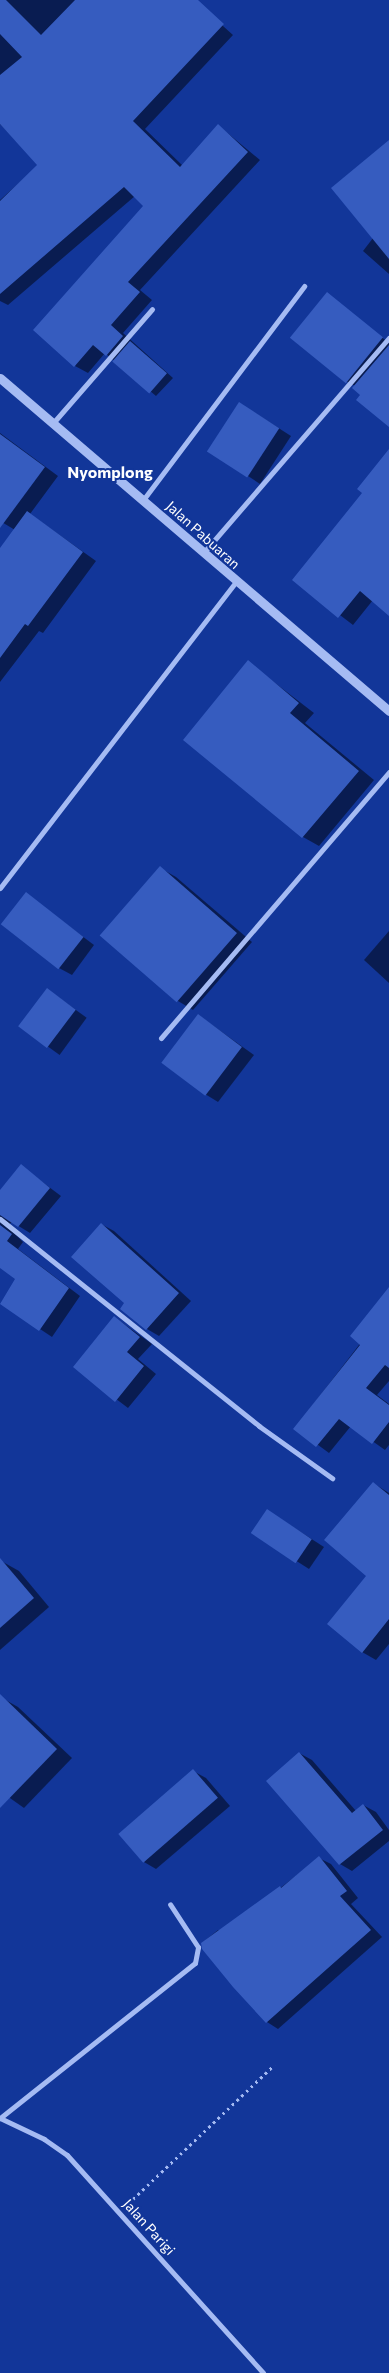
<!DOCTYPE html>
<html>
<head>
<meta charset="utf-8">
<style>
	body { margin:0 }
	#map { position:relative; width:389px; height:2373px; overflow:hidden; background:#123699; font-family:Commissioner,sans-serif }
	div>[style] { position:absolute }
	.shadow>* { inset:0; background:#0007; transform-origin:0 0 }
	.building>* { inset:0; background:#365cbf; transform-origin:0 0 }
	.path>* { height:3px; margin-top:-1.5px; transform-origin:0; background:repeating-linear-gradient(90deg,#a5bbf3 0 2.5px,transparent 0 6.5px) }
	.minor>* { height:5px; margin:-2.5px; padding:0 2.5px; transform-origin:2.5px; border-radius:2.5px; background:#a5bbf3 }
	.tertiary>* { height:9px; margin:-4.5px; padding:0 4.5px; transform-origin:4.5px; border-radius:4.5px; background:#a5bbf3 }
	span { translate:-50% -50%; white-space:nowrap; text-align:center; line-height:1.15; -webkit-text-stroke:4px #123699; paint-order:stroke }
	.street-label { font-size:14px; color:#fff }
	.quarter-label { font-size:16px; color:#fff; font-weight:700 }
</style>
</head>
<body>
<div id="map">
	<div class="shadow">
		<div style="clip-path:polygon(0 0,194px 0,233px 35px,145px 129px,183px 166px,219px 126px,260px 160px,140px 290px,152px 300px,123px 333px,173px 378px,156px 396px,105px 353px,88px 373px,75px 366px,145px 206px,135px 196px,8px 305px,0 301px,0 200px,39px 165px,0 124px)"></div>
		<div style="clip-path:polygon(389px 155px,389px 274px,363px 251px,373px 238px)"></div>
		<div style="clip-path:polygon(327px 294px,389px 343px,389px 426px,355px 386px,346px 381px)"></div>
		<div style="clip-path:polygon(252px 411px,291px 436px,260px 484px,248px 476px)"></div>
		<div style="clip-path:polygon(0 433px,58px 476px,30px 514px,96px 561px,43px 633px,39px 631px,0 682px,0 550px,15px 530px,0 521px)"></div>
		<div style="clip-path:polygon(389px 473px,389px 615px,373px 600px,353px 625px,294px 580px)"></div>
		<div style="clip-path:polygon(248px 662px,314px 713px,305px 723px,374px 780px,319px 846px,303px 837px,185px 740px)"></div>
		<div style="clip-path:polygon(160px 868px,176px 877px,252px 942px,193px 1010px,178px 1001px)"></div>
		<div style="clip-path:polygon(26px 894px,94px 945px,72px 975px,59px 968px)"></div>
		<div style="clip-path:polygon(389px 931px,389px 983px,364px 960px)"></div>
		<div style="left:47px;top:989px;width:49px;height:46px;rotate:36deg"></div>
		<div style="clip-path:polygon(198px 1015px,254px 1055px,218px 1102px,205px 1094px)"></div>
		<div style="clip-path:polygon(21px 1166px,61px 1196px,30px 1233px,12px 1222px,7px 1226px,23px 1242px,18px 1249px,80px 1296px,52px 1337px,1px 1303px,17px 1279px,0 1267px,0 1192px)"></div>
		<div style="clip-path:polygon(101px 1224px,114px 1231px,191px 1301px,159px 1336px,147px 1329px,126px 1303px)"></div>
		<div style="clip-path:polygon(389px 1306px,389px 1381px,377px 1395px,389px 1404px,389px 1445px,385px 1450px,351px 1426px,329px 1453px,295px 1428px)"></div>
		<div style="clip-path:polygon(114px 1317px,152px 1344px,138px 1359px,156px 1374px,128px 1408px,74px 1367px)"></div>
		<div style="clip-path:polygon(373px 1483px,389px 1493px,389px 1644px,376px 1660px,362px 1652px)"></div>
		<div style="clip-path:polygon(279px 1518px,324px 1547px,309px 1569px,253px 1533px)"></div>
		<div style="clip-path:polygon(3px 1562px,19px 1571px,49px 1607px,0 1650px,0 1565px)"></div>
		<div style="clip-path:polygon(2px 1698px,18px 1707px,72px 1758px,24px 1808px,0 1791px)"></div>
		<div style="clip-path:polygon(299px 1753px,312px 1760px,356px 1811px,363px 1805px,376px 1812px,389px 1830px,389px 1841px,352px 1871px,340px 1864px)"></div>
		<div style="clip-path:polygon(193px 1771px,206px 1778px,230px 1806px,156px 1869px,144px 1862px)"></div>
		<div style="clip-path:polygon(319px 1858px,331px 1864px,358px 1898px,351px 1904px,382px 1937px,278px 2029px,267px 2022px,202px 1943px,218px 1930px,221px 1931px,244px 1916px)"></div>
	</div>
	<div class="building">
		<div style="clip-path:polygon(0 0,6px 0,41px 35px,75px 0,198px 0,224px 24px,133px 121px,180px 167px,218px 124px,248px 152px,128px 282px,140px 292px,111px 325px,123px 336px,106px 356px,93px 345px,74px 367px,33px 330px,143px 206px,124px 187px,0 294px,0 201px,37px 165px,0 124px,0 75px,22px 57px,0 34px)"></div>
		<div style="clip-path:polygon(389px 140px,389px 259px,331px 188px)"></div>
		<div style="left:327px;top:292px;width:72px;height:59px;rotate:39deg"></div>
		<div style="left:130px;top:341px;width:49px;height:27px;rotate:41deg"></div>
		<div style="clip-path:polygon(389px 345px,389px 427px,356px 400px,360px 395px,352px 388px)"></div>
		<div style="left:239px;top:402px;width:48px;height:59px;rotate:33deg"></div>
		<div style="clip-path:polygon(0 434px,45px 467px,0 528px)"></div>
		<div style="clip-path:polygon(389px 449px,389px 616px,360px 591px,338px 618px,292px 580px,362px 493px,357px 489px)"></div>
		<div style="clip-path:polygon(27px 511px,83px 552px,28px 626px,25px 624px,0 658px,0 548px)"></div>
		<div style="clip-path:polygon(248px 660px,299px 703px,290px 713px,359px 771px,302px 838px,183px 740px)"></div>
		<div style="left:160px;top:866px;width:102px;height:92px;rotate:41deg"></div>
		<div style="left:26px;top:892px;width:73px;height:41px;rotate:38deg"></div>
		<div style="left:47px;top:988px;width:36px;height:48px;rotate:37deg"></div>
		<div style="left:198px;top:1014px;width:55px;height:61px;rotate:37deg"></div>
		<div style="clip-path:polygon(21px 1164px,50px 1188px,18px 1227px,0 1215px,0 1190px)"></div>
		<div style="clip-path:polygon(101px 1223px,179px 1293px,146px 1330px,120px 1309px,124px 1303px,71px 1257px)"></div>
		<div style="clip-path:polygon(0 1225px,12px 1234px,7px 1241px,69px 1288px,39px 1331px,0 1304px,15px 1279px,0 1268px)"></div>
		<div style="clip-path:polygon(389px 1287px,389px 1368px,385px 1365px,366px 1388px,389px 1405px,389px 1422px,372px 1444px,339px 1419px,316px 1447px,293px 1429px,360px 1345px,350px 1336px)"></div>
		<div style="clip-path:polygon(114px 1316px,140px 1337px,127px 1352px,144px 1366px,115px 1402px,73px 1367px)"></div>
		<div style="clip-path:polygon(373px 1482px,389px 1495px,389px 1619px,362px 1653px,327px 1624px,366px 1576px,324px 1540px)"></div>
		<div style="left:267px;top:1509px;width:54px;height:29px;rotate:34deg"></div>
		<div style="clip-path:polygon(0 1558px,34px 1598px,0 1628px)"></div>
		<div style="clip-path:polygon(0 1694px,57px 1749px,0 1808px)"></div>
		<div style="clip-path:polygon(299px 1752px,352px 1813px,363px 1804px,383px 1830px,339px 1865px,266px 1781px)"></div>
		<div style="left:193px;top:1769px;width:38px;height:99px;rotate:49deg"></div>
		<div style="clip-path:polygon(319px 1856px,347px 1891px,340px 1896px,371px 1930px,266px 2023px,233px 1987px,202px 1949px,201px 1943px,280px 1886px,281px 1888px)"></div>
	</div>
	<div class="path">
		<div style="left:133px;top:2199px;width:195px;rotate:-43.5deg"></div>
	</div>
	<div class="minor">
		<div style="left:53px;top:423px;width:151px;rotate:-49deg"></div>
		<div style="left:143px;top:500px;width:268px;rotate:-53deg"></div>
		<div style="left:204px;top:552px;width:283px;rotate:-49.2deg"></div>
		<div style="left:0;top:888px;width:385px;rotate:-52.4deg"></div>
		<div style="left:161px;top:1038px;width:350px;rotate:-49.4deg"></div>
		<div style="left:0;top:1219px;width:332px;rotate:38.6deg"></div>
		<div style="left:259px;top:1426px;width:90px;rotate:35.5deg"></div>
		<div style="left:0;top:2118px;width:49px;rotate:25.5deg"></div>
		<div style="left:44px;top:2139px;width:28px;rotate:35deg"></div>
		<div style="left:67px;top:2155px;width:293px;rotate:48deg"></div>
		<div style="left:0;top:2118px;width:249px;rotate:-38.5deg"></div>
		<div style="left:195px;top:1963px;width:16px;rotate:-79deg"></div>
		<div style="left:198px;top:1947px;width:51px;rotate:-123.1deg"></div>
	</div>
	<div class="tertiary">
		<div style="left:0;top:378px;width:512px;rotate:40.56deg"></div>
	</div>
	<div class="street-label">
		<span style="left:203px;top:535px;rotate:42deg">Jalan Pabuaran</span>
		<span style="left:149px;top:2227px;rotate:48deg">Jalan Parigi</span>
	</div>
	<div class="quarter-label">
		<span style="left:110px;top:472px">Nyomplong</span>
	</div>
</div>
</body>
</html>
